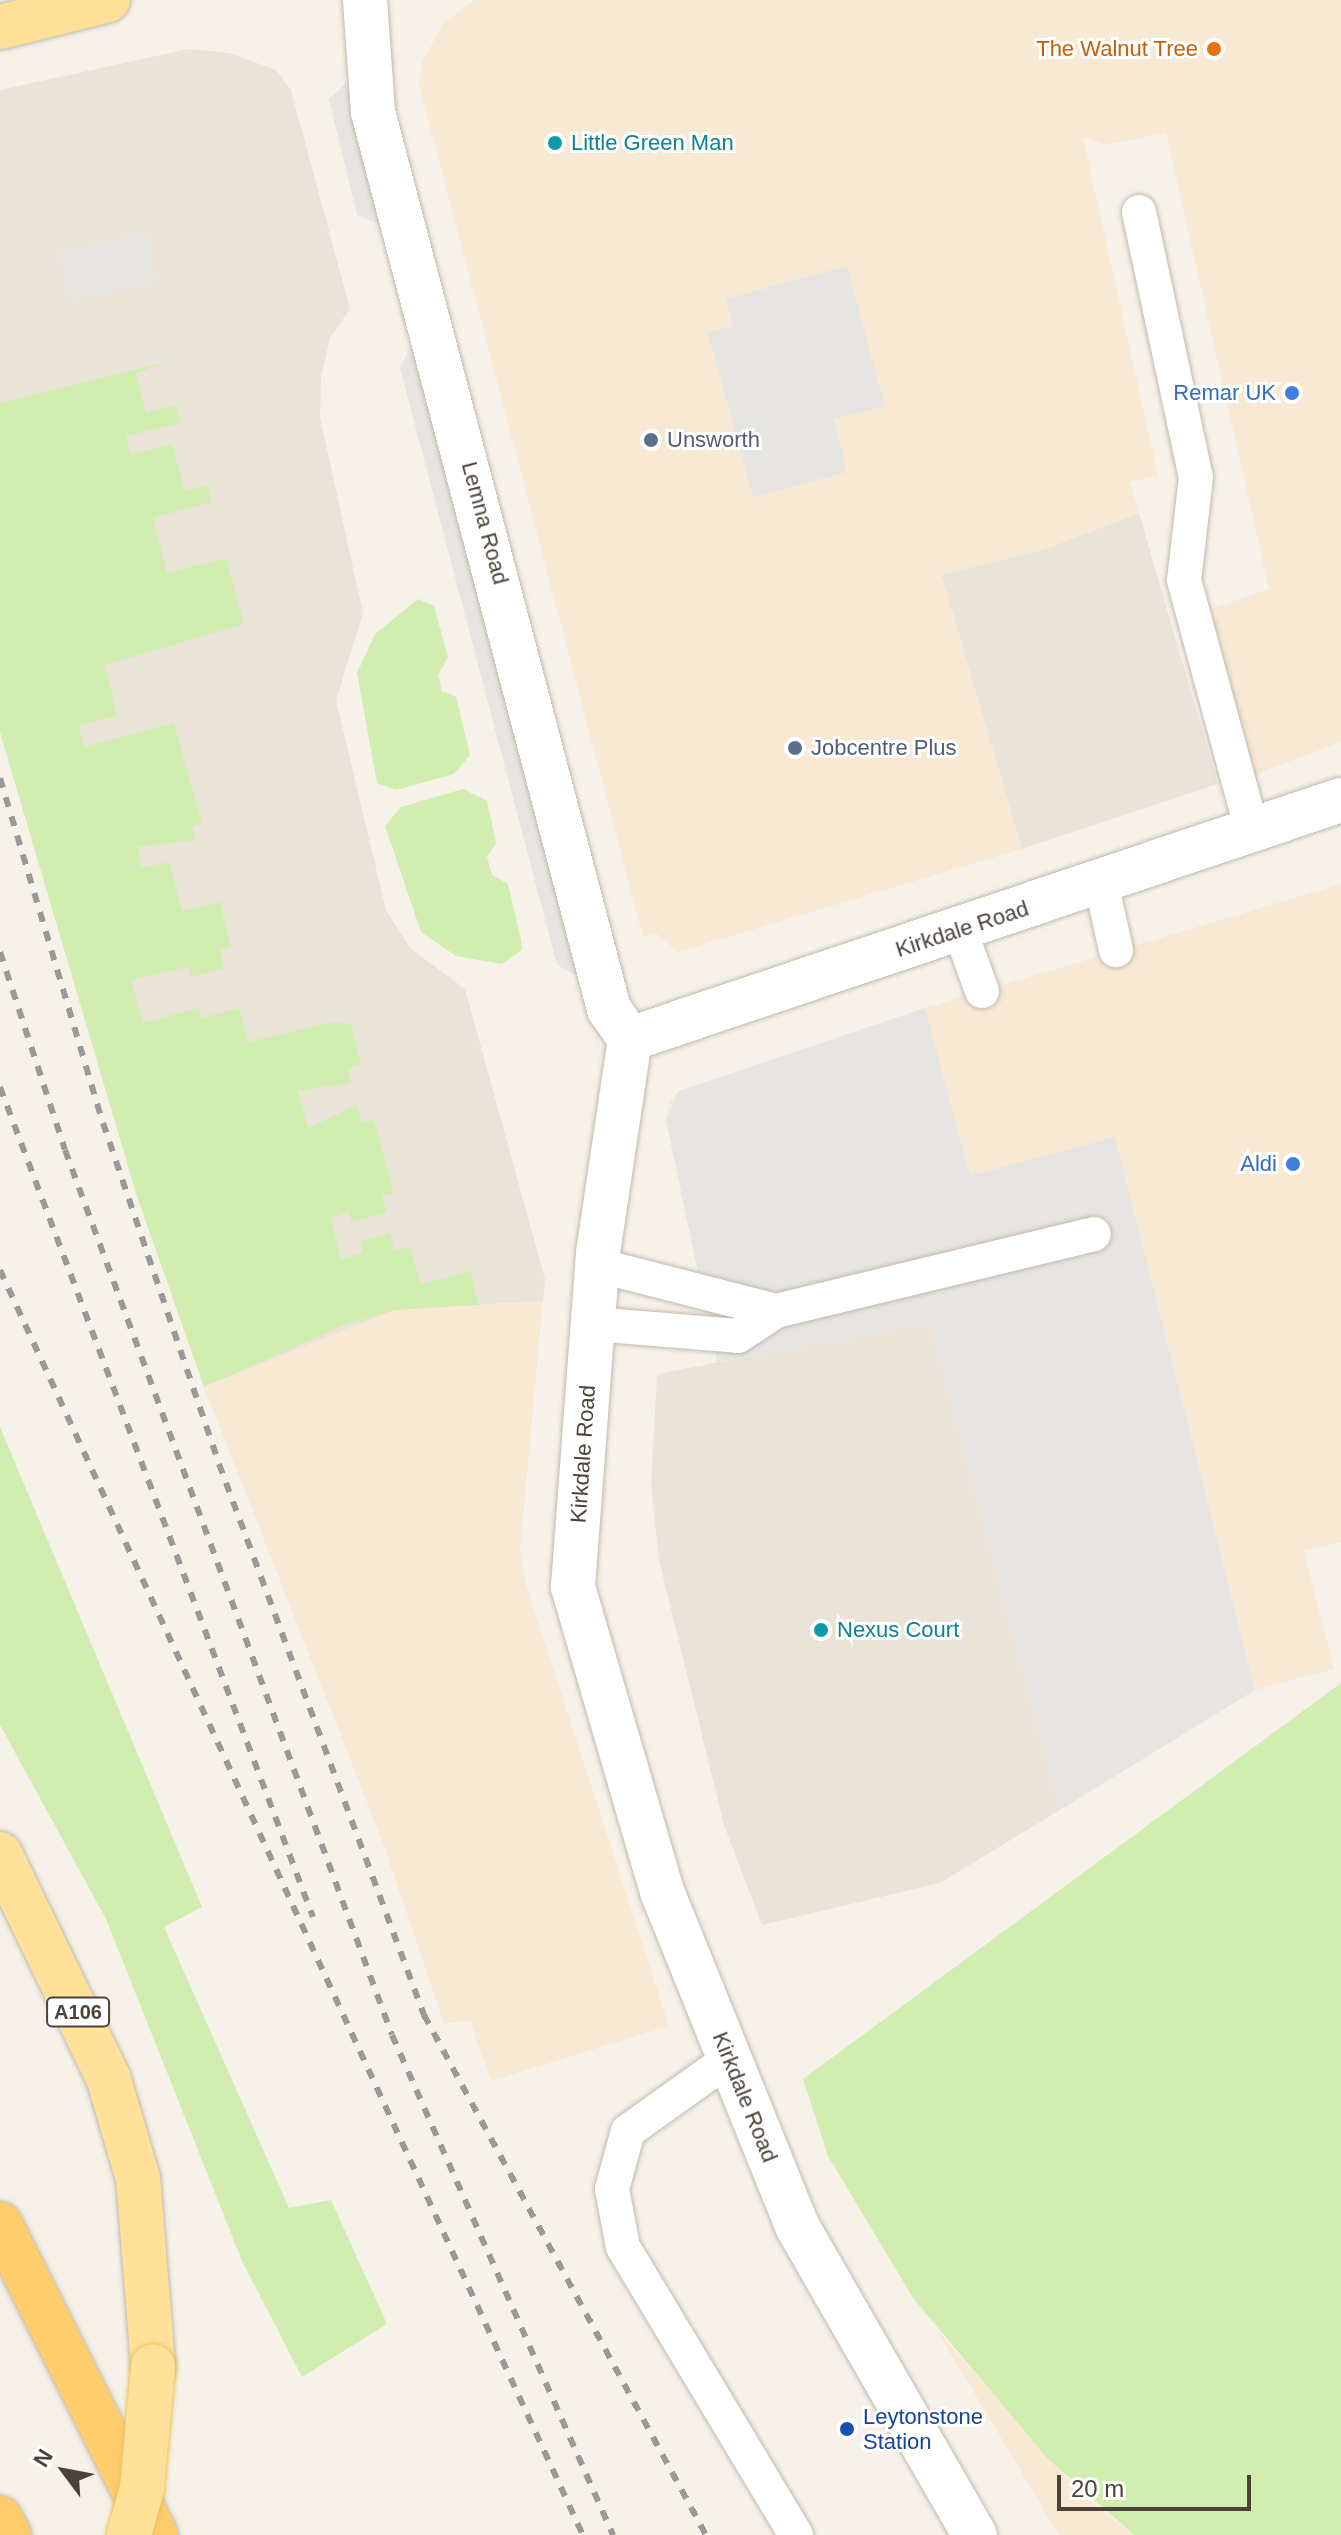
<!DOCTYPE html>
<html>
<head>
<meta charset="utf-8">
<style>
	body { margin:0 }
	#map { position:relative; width:1341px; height:2535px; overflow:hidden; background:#f6f2ea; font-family:Helvetica,sans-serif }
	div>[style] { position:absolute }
	.residential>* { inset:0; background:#eae4d8 }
	.commercial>* { inset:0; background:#f8e9d5 }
	.green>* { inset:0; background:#d2edb0 }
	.parking>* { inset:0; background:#e7e5e2; transform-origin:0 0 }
	.roads { filter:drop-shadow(0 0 2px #c2baac) drop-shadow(0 0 2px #c2baac) }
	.lane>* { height:34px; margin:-17px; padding:0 17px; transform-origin:17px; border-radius:17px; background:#fff }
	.street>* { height:44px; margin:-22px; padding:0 22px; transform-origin:22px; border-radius:22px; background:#fff }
	.primary>* { height:44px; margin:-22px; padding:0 22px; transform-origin:22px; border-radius:22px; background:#ffe19a }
	.highway>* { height:44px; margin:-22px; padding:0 22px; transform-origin:22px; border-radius:22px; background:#ffcc6c }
	.rail>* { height:6px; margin-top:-3px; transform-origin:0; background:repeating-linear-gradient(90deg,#999 0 10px,transparent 0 20px) }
	.bridges { filter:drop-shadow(0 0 2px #edc161) drop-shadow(0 0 2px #edc161) }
	.primary-bridge>* { height:44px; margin:-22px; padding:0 22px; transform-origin:22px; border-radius:22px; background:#ffe19a }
	.dots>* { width:22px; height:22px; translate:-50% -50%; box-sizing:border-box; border:4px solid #fff; border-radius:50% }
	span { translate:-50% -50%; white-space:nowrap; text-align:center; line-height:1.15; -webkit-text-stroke:6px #fff; paint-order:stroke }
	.shield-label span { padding:2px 6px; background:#fff; border:2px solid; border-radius:6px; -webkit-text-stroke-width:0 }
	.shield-label { font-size:20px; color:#4b4337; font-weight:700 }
	.food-label { font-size:22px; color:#c56008 }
	.right { translate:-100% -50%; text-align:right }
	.culture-label { font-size:22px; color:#0d838f }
	.left { translate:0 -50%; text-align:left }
	.shop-label { font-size:22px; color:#366cbe }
	.service-label { font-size:22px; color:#4e5e75 }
	.street-label { font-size:22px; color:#4b4337 }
	.transit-label { font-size:22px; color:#164399 }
	.north { position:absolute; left:24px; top:2431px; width:80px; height:80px; -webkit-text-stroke:6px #fff; paint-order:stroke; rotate:302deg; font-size:22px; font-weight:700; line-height:32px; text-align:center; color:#4b4337 }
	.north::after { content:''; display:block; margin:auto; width:28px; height:36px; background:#4b4337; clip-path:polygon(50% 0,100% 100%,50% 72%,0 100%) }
	.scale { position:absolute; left:1057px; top:2475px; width:194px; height:36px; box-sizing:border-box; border:4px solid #4b4337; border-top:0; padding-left:10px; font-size:24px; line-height:28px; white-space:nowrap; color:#4b4337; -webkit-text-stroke:6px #fff; paint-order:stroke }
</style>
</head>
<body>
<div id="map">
	<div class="residential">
		<div style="clip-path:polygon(188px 49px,229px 53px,276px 70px,291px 90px,350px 309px,330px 338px,321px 378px,320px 417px,363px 613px,336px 700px,386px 910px,410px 948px,465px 989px,545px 1279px,543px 1301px,395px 1310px,204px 1387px,136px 1193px,0 732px,0 90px)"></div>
		<div style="clip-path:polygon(1139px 513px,1218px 784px,1022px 849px,941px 574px,1042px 550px)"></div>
		<div style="clip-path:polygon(930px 1322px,1060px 1810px,940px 1883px,762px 1925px,724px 1825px,659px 1560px,651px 1484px,657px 1374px)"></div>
	</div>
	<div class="commercial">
		<div style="clip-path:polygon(475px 0,1341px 0,1341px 742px,1254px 775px,1208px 610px,1269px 589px,1166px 133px,1105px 145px,1083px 137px,1158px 476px,1130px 482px,1139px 513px,1042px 550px,941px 575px,1022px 849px,678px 952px,657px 934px,643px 937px,419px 85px,422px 63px,443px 23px)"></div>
		<div style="clip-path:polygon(1341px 884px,1341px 1542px,1304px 1551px,1334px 1669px,1255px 1690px,1060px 1810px,930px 1323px,717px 1362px,666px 1120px,669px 1101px,679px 1091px,925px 1008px)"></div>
		<div style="clip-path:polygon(543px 1301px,520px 1550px,526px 1584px,669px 2026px,491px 2081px,470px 2021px,444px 2024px,383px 1843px,204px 1387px,395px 1310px)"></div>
		<div style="clip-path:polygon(936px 2329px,1080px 2493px,1134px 2535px,1059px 2535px)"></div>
	</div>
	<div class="green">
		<div style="clip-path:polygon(175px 360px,136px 373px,146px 412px,176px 405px,181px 423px,126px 436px,131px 455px,172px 444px,185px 491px,208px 486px,212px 502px,153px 518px,167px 573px,226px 558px,244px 624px,105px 665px,117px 715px,79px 726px,84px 747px,174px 723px,202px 824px,192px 826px,196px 840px,137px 847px,142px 868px,169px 862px,182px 911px,220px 902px,231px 947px,220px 950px,224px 968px,191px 977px,187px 967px,131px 980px,143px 1023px,199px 1008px,201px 1018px,239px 1008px,248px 1042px,336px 1021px,351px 1025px,361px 1064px,347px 1069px,351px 1083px,298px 1091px,308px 1128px,357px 1105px,362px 1122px,374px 1120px,391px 1182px,393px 1193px,382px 1196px,387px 1212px,352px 1222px,349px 1212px,331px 1218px,341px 1259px,363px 1253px,360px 1242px,390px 1233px,395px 1251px,410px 1247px,421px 1284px,471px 1271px,478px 1305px,395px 1310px,342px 1326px,204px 1387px,136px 1193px,0 732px,0 403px)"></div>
		<div style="clip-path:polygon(418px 599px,434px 606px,448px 657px,438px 675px,442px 691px,456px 697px,470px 755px,454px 774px,396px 790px,377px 783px,357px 673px,375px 634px)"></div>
		<div style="clip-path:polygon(463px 789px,487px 801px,496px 843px,487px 857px,492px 875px,508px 884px,521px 939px,522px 950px,502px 964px,456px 956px,421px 932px,385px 826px,401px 807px)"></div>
		<div style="clip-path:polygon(0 1427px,202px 1907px,164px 1927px,289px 2208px,331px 2200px,387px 2324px,302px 2377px,242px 2261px,106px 1919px,0 1725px)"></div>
		<div style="clip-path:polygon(1341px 1683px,1341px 2535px,1134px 2535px,1048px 2459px,913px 2298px,828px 2156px,803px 2079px)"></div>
	</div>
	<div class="parking">
		<div style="clip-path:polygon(346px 83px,383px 226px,357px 215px,329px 99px)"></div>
		<div style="left:146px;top:232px;width:50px;height:89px;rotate:77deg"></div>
		<div style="clip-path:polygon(847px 266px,885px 406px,834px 419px,847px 472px,753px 497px,708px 333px,733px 326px,726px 299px)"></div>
		<div style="clip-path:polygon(413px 341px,585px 980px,557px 965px,400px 368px)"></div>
		<div style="clip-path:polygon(925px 1008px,970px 1176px,1115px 1137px,1255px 1690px,1060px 1810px,930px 1323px,717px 1362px,666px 1120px,679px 1091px)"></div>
	</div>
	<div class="roads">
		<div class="lane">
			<div style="left:1139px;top:212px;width:271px;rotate:77.9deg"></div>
			<div style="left:1196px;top:477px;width:104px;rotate:96.6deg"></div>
			<div style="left:1184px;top:580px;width:255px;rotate:74.8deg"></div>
			<div style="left:1101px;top:882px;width:70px;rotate:77.6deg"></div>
			<div style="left:960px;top:930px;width:65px;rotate:70.2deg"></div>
			<div style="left:597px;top:1265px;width:185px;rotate:14.4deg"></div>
			<div style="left:593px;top:1324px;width:145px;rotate:4.7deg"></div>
			<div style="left:738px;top:1336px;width:45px;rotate:-33.3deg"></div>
			<div style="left:776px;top:1311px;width:327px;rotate:-13.6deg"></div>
			<div style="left:729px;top:2059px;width:124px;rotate:144.5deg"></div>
			<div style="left:628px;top:2131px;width:60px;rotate:105.4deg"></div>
			<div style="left:612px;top:2189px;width:59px;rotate:79.3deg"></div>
			<div style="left:623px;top:2247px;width:336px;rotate:59deg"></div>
		</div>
		<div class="street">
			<div style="left:365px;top:0;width:112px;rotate:85.9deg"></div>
			<div style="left:373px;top:112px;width:928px;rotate:75.26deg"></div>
			<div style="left:609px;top:1009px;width:37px;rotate:55deg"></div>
			<div style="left:630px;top:1039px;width:217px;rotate:98.5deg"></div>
			<div style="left:598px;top:1254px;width:334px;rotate:94.3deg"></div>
			<div style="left:573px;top:1587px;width:320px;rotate:73.7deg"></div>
			<div style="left:663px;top:1894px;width:358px;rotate:68deg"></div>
			<div style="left:797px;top:2226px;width:357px;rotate:60.1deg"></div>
			<div style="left:630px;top:1039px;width:750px;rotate:-18.58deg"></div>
		</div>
		<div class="primary">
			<div style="left:0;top:27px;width:111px;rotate:-14deg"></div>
			<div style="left:0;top:1854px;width:248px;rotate:64.2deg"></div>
			<div style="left:108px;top:2077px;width:105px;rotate:73.5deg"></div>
			<div style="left:138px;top:2178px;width:189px;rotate:85.4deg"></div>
		</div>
		<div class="highway">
			<div style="left:0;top:2224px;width:348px;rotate:63.4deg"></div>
			<div style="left:0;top:2518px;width:19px;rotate:62deg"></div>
		</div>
	</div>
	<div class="rail">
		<div style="left:0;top:778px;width:360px;rotate:73.4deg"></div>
		<div style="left:103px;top:1123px;width:360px;rotate:71.2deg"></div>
		<div style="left:219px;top:1464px;width:588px;rotate:69.59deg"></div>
		<div style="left:424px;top:2015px;width:592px;rotate:61.53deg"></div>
		<div style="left:0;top:952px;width:208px;rotate:71.8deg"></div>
		<div style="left:65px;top:1150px;width:943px;rotate:69.72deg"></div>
		<div style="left:392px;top:2035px;width:547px;rotate:66.15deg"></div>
		<div style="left:0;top:1087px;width:887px;rotate:69.34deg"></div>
		<div style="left:0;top:1270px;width:1393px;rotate:65.26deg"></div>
	</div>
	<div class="bridges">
		<div class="primary-bridge">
			<div style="left:129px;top:2535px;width:49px;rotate:-74.5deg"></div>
			<div style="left:142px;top:2488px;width:122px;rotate:-84.8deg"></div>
		</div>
	</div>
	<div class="dots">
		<div style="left:1214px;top:49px;background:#e8710a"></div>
		<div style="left:555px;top:143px;background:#0f9aa8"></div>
		<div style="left:1292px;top:393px;background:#3f7fe0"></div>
		<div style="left:651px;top:440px;background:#5c6f8a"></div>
		<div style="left:795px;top:748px;background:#5c6f8a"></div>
		<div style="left:1293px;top:1164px;background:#3f7fe0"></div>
		<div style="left:821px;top:1630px;background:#0f9aa8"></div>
		<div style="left:847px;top:2429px;background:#1a4fb4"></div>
	</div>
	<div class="shield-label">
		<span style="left:78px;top:2012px">A106</span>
	</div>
	<div class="food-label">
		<span class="right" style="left:1198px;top:49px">The Walnut Tree</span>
	</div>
	<div class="culture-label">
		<span class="left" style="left:571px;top:143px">Little Green Man</span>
		<span class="left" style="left:837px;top:1630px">Nexus Court</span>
	</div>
	<div class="shop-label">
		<span class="right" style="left:1276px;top:393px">Remar UK</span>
		<span class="right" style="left:1277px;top:1164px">Aldi</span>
	</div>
	<div class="service-label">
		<span class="left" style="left:667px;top:440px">Unsworth</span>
		<span class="left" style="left:811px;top:748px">Jobcentre Plus</span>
	</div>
	<div class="street-label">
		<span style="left:485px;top:523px;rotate:75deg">Lemna Road</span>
		<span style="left:962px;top:929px;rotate:-18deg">Kirkdale Road</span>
		<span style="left:583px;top:1454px;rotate:-86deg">Kirkdale Road</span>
		<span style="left:745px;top:2097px;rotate:68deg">Kirkdale Road</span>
	</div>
	<div class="transit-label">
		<span class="left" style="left:863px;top:2429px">Leytonstone<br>Station</span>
	</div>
	<div class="north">N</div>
	<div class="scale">20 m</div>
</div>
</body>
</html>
